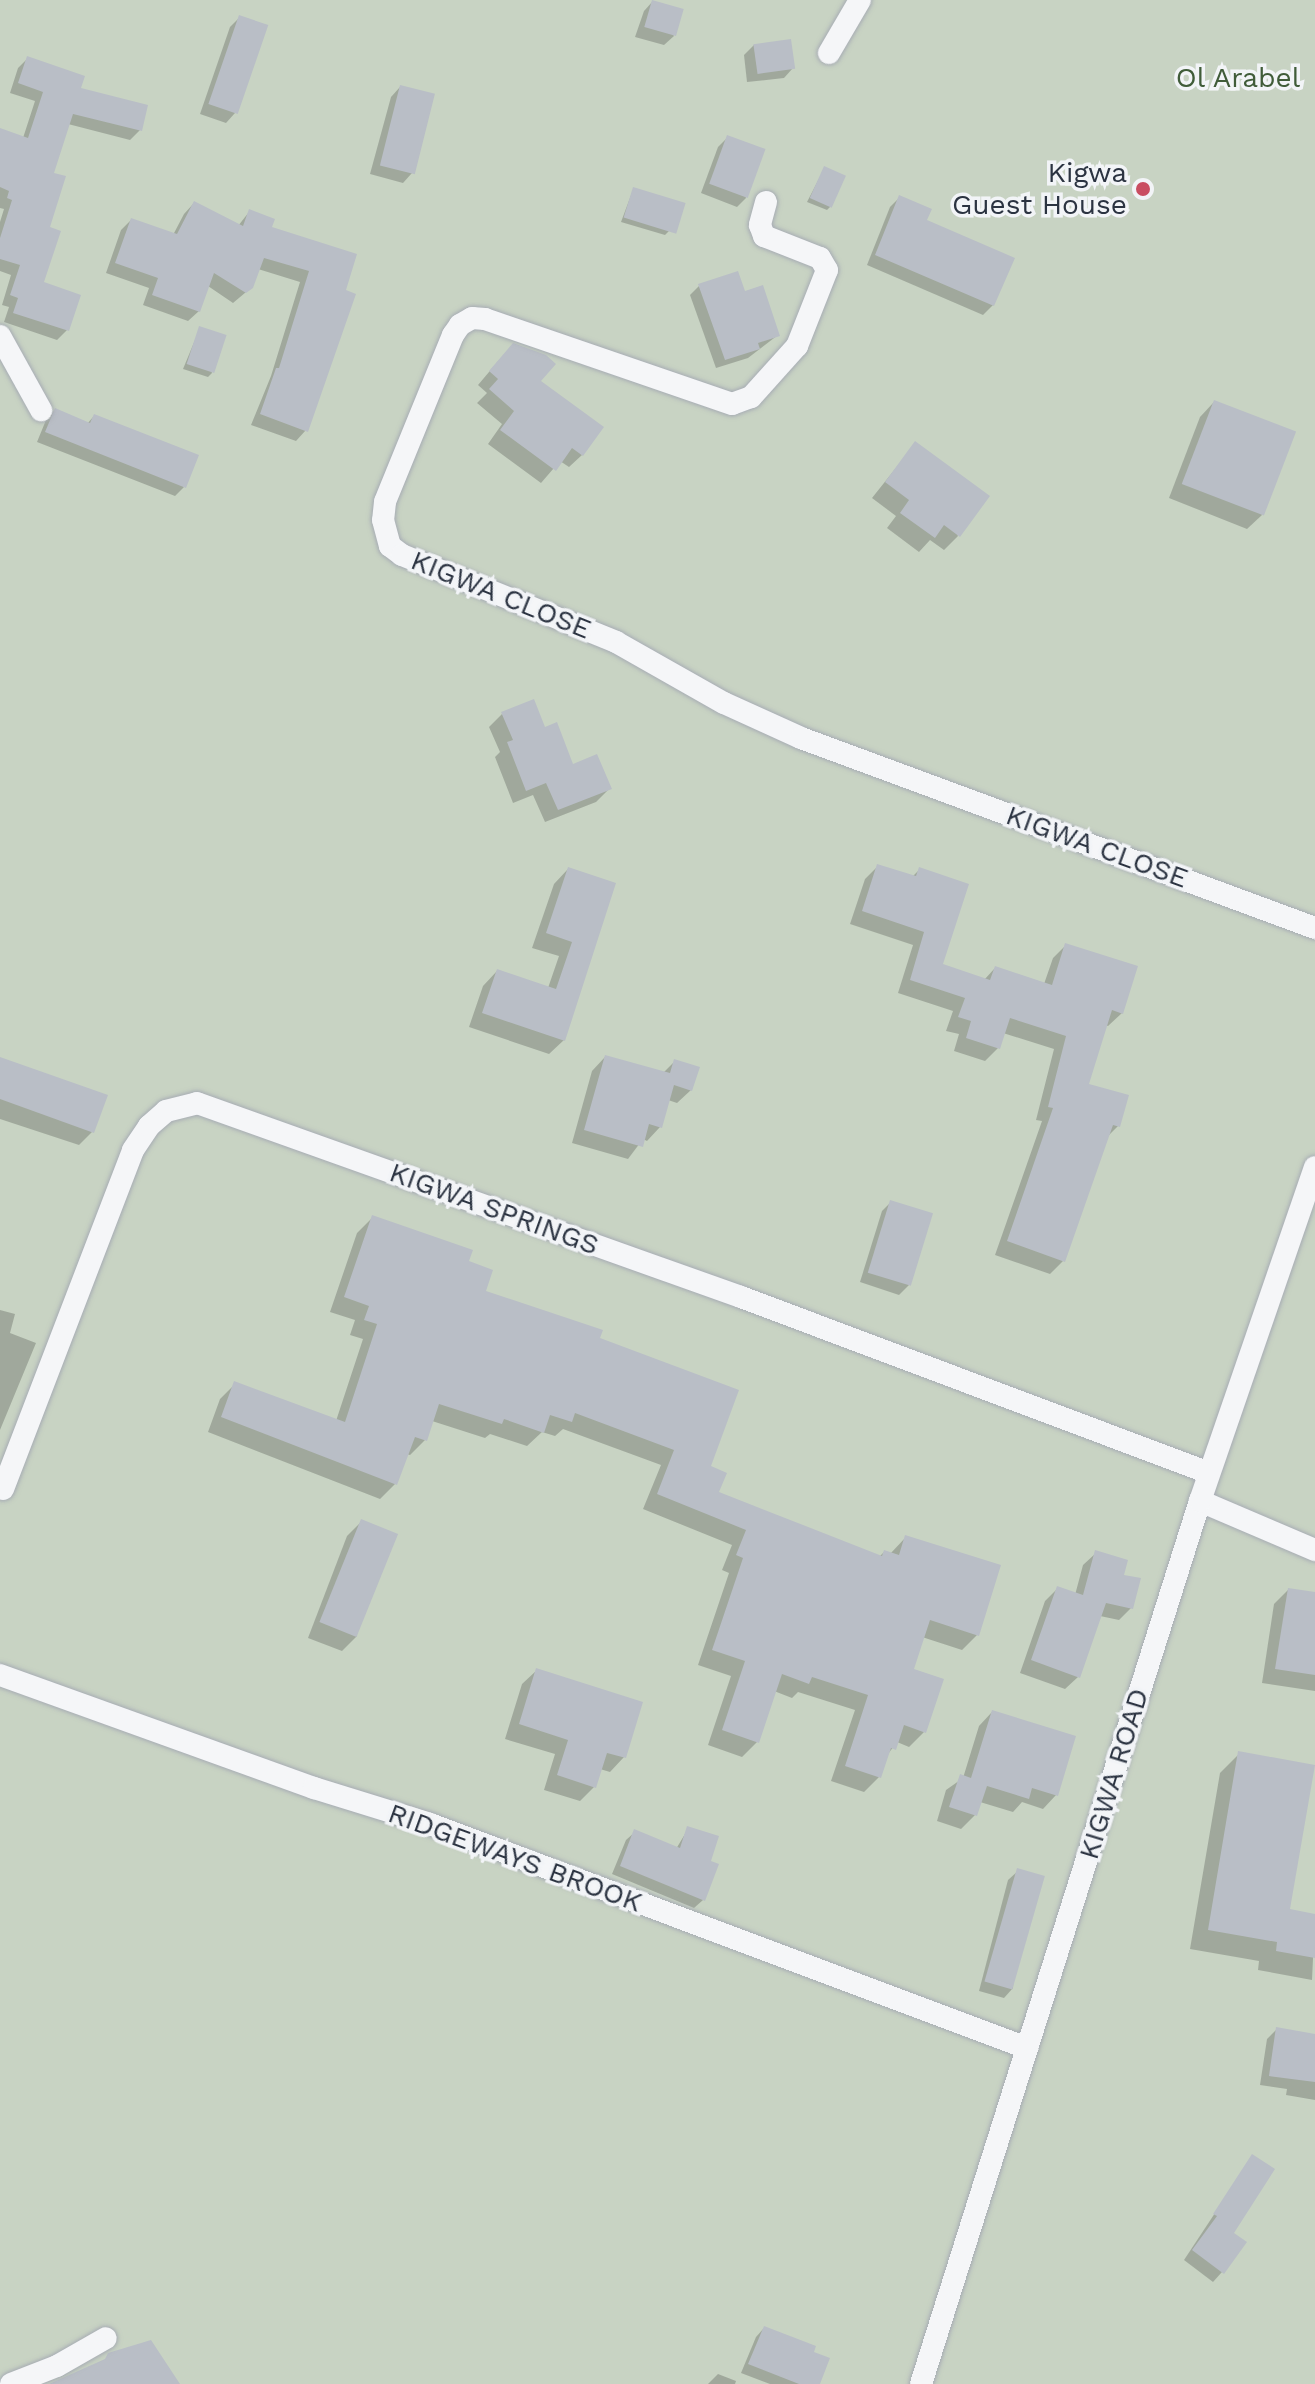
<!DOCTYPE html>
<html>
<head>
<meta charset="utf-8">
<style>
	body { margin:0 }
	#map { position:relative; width:1315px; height:2384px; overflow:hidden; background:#e2e5ea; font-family:"Work Sans",sans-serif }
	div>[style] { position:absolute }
	.green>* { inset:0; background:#c8d3c3; transform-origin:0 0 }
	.shadow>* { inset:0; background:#0003 }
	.building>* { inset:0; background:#b9bec6; transform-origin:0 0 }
	.roads { filter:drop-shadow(0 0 2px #a7acb4) drop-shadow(0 0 2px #a7acb4) }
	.minor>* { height:22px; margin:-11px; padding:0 11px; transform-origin:11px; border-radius:11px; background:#f5f6f8 }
	.dots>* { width:22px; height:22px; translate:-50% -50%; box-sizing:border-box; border:4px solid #f2f4f7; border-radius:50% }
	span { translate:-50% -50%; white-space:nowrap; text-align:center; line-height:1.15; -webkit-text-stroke:7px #f2f4f7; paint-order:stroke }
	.park-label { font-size:28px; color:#405c39 }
	.poi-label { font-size:28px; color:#2b3341 }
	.right { translate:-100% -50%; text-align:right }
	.street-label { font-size:28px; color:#2b3341 }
</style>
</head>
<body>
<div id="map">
	<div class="green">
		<div style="left:0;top:0;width:1315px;height:2384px"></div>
	</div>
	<div class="shadow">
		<div style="clip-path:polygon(653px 1px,674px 36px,664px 45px,635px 37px,644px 11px)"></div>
		<div style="clip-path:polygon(240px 17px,235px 113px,226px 123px,200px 114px,230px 27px)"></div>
		<div style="clip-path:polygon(754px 45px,793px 68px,784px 78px,747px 82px,744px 55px)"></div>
		<div style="clip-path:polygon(28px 58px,140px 130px,130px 140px,68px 124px,52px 174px,42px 284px,67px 330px,57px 340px,4px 322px,9px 307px,2px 305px,11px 275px,0 271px,0 222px,4px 209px,0 208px,0 130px,23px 138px,35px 101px,10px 93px,18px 68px)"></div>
		<div style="clip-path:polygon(400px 87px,412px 173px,403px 183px,370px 174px,391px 97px)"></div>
		<div style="clip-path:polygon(728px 137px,746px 198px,737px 207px,701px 193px,718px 147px)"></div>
		<div style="clip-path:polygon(824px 169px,831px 206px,827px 210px,807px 202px)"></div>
		<div style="clip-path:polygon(633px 190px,670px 230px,665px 235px,621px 222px)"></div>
		<div style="clip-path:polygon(899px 198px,925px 221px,993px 305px,983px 315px,867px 265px,890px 207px)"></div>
		<div style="clip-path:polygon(194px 203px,238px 226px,249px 212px,270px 228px,355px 255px,306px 430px,296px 441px,251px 425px,271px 376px,300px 282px,258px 269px,252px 287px,233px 303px,208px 286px,199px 311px,188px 321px,143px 305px,149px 288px,106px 273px,121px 230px,131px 220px,173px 235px,184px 214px)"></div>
		<div style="clip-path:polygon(699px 286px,744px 293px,778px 335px,748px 358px,716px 368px,690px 295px)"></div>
		<div style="clip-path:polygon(200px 328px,212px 373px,208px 377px,183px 369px)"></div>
		<div style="clip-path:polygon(500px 359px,538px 381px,582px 455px,569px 467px,560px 461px,541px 483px,488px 444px,502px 424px,477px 403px,487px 393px,478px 385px)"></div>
		<div style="clip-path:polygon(1214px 402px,1262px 515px,1247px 529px,1169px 498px,1200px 417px)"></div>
		<div style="clip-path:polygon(55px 410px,87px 424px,94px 416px,184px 487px,175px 496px,37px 442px,46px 420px)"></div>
		<div style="clip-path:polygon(915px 444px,958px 536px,944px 550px,930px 540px,919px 552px,887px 528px,896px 516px,872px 498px)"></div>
		<div style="clip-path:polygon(502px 714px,544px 730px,572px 766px,609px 789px,596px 802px,545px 822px,533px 795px,513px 803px,495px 757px,500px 752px,489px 727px)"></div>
		<div style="clip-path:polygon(878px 866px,912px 877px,919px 870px,941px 966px,984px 980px,995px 968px,1044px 984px,1053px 958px,1066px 945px,1122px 1013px,1108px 1026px,1105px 1025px,1086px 1085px,1118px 1126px,1106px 1138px,1063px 1261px,1050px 1274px,995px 1255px,1042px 1121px,1036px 1120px,1054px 1049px,1003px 1033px,998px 1048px,985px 1061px,954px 1051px,959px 1034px,946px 1031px,953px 1011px,898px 993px,913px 945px,850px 924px,865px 879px)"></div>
		<div style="clip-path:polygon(568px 869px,614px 885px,564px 1040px,549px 1054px,469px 1027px,483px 986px,497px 971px,548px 988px,559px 956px,532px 948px,554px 884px)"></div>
		<div style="clip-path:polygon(605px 1057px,663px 1073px,675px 1061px,691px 1090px,677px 1103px,668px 1100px,660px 1127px,647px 1141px,643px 1139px,628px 1159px,572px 1143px,592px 1071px)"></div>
		<div style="clip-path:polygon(0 1059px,92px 1132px,79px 1145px,0 1119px)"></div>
		<div style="clip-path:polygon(891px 1202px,909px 1285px,899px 1295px,860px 1282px,882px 1211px)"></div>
		<div style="clip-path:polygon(372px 1218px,466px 1263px,484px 1292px,597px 1340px,709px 1467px,716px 1494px,879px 1557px,884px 1552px,890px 1554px,906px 1537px,977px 1635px,962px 1650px,922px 1637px,911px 1670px,924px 1732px,909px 1747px,897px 1742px,885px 1758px,879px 1777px,864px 1792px,831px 1781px,855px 1710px,798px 1692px,792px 1698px,774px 1691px,757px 1742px,742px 1757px,708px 1745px,731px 1676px,698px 1665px,729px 1573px,722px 1570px,732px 1545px,643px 1509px,661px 1465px,563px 1429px,555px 1436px,542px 1432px,527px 1446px,490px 1434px,485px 1438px,432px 1421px,425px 1440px,410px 1455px,406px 1454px,395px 1484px,380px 1499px,208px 1432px,220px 1399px,235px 1384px,336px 1421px,363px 1339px,350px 1335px,355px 1320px,330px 1312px,357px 1233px)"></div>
		<div style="clip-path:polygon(0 1310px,15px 1314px,10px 1333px,36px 1343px,0 1430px)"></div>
		<div style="clip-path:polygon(362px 1521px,357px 1636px,342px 1651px,308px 1638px,347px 1536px)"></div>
		<div style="clip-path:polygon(1096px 1553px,1122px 1576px,1131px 1608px,1119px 1620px,1100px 1616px,1078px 1677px,1065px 1689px,1020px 1673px,1045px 1601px,1058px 1588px,1075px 1595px,1083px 1565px)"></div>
		<div style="clip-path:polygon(1288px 1590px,1315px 1594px,1315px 1691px,1262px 1683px,1274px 1604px)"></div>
		<div style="clip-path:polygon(537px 1670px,624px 1757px,610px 1772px,600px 1769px,594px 1787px,580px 1801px,544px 1790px,555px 1754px,505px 1739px,522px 1684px)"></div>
		<div style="clip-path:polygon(992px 1712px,1056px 1795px,1043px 1809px,1022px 1802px,1013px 1812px,980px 1802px,975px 1815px,961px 1829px,937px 1821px,946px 1790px,963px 1778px,979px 1726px)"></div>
		<div style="clip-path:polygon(1239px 1754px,1288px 1911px,1315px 1916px,1312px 1980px,1258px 1970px,1259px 1961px,1190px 1949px,1220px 1773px)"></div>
		<div style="clip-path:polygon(688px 1829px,709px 1862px,703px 1900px,694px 1908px,612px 1874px,626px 1840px,635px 1832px,676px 1849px)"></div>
		<div style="clip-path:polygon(1018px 1871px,1013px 1988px,1004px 1998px,979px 1991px,1008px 1880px)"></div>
		<div style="clip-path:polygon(1276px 2030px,1315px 2036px,1315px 2100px,1286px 2095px,1287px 2089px,1260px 2085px,1267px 2039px)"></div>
		<div style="clip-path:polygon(1252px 2157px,1222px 2272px,1213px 2282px,1184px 2260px)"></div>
		<div style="clip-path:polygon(764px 2328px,811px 2353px,818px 2384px,770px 2384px,741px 2373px,756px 2337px)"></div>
		<div style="clip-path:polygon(718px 2374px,736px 2381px,735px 2384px,708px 2384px)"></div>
	</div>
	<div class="building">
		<div style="left:652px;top:0;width:33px;height:28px;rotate:16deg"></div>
		<div style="left:239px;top:15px;width:31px;height:94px;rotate:19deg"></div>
		<div style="left:791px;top:39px;width:30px;height:38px;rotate:82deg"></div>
		<div style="clip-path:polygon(27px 56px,85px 76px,81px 88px,148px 105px,142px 131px,73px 114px,54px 173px,66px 176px,50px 227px,61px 231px,44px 282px,81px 295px,69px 331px,13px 313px,18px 298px,10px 295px,20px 265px,0 259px,0 238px,12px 200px,7px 198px,9px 191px,0 187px,0 128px,28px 138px,43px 92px,18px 83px)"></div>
		<div style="left:400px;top:85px;width:36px;height:83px;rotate:14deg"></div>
		<div style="left:727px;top:135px;width:41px;height:52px;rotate:20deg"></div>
		<div style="left:824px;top:166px;width:24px;height:35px;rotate:24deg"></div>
		<div style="left:633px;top:187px;width:55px;height:32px;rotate:17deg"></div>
		<div style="clip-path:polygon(899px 195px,932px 209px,927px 220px,1015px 258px,994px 306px,875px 255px)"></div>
		<div style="clip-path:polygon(194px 201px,243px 226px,249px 209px,275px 219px,272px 227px,357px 254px,346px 290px,356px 294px,308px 432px,260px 414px,276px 368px,279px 368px,309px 271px,264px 258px,253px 288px,246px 293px,214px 273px,200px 312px,152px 295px,158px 278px,115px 263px,131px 218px,177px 234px)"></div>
		<div style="clip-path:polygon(738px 271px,745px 291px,763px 285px,780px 336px,758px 343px,760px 349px,725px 360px,698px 284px)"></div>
		<div style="left:199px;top:326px;width:29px;height:40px;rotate:18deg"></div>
		<div style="clip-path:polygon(513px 343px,546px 355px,556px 364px,541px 381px,604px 427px,583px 456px,572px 448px,556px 471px,500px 430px,514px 411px,489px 389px,498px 379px,489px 371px)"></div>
		<div style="left:1214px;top:400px;width:88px;height:90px;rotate:21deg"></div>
		<div style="clip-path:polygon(55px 408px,90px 423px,94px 414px,199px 455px,186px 488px,45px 432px)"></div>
		<div style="clip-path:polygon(915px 441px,990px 496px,960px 537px,944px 525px,935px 538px,900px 513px,909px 500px,885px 482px)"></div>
		<div style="clip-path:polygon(534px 699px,545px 727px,557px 722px,573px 764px,597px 754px,612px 789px,558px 810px,546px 783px,526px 791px,507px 742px,513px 740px,501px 712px)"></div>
		<div style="clip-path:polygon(877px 864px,916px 876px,919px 867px,969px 884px,943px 964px,990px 980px,995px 966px,1052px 985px,1065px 943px,1138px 966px,1123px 1014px,1112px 1010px,1089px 1084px,1129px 1095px,1120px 1127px,1113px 1125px,1065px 1262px,1007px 1241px,1053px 1108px,1048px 1107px,1066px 1036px,1010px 1018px,1000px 1049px,966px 1038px,971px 1021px,958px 1017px,965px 998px,910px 980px,924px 932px,862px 911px)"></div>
		<div style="clip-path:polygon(568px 867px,616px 883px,565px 1041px,482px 1013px,497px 969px,556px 989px,572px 942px,546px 933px)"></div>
		<div style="clip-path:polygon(605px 1055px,670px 1073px,674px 1059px,700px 1067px,692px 1091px,674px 1085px,662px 1128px,649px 1124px,643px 1147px,584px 1130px)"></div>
		<div style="clip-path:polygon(0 1057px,108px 1095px,94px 1133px,0 1099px)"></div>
		<div style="left:890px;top:1200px;width:45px;height:76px;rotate:17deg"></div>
		<div style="clip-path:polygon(372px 1215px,473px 1250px,469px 1261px,493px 1270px,486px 1291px,603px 1330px,600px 1338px,739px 1390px,711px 1466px,727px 1473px,719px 1492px,882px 1556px,884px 1550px,899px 1555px,905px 1535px,1001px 1565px,979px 1636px,930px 1620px,914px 1669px,944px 1679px,926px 1733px,904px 1725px,896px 1750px,891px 1748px,881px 1778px,845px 1766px,868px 1695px,812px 1677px,809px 1684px,782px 1674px,759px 1743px,722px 1730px,745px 1661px,712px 1650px,743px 1558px,736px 1555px,746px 1530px,657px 1494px,674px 1450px,575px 1413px,572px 1422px,550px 1415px,544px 1433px,504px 1419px,502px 1424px,439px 1404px,427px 1441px,415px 1437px,397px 1485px,221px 1417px,234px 1381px,345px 1422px,377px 1324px,364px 1320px,369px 1306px,344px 1297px)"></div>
		<div style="left:361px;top:1519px;width:40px;height:111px;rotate:22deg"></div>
		<div style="clip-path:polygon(1095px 1550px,1128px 1560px,1124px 1575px,1141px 1578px,1133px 1609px,1106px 1603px,1080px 1678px,1031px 1660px,1057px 1586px,1083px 1595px)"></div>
		<div style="clip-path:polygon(1288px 1588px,1315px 1592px,1315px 1675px,1275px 1669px)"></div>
		<div style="clip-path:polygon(536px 1668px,643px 1702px,626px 1758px,607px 1753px,596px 1788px,557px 1775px,568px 1740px,519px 1724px)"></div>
		<div style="clip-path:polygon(992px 1710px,1076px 1736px,1058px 1796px,1032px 1788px,1029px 1799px,987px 1786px,977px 1816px,949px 1807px,960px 1774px,971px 1778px)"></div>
		<div style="clip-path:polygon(1238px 1751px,1315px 1765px,1290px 1909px,1315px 1914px,1315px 1958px,1276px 1951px,1277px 1942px,1208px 1930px)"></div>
		<div style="clip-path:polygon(687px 1826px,719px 1836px,711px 1861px,719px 1864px,705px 1901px,620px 1866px,634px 1829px,680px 1848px)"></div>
		<div style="left:1017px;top:1868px;width:29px;height:118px;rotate:16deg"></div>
		<div style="clip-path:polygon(1276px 2027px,1315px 2034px,1315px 2082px,1269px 2076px)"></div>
		<div style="clip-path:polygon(1252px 2154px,1275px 2169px,1234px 2233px,1247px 2242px,1224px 2274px,1192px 2250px,1217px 2216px,1213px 2214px)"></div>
		<div style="clip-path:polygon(764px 2326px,816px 2346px,814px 2352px,830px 2358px,820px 2384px,799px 2384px,748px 2364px)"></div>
		<div style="clip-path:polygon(151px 2340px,180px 2384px,49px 2384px,105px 2359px,108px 2353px)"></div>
	</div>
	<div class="roads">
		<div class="minor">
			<div style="left:829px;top:53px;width:61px;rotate:-59.7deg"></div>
			<div style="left:766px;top:202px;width:24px;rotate:105deg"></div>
			<div style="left:760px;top:225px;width:12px;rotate:70deg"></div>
			<div style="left:764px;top:236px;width:60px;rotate:21.4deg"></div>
			<div style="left:820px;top:258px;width:14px;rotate:60deg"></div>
			<div style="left:827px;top:270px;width:82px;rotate:111.5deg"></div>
			<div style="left:797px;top:346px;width:69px;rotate:132deg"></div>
			<div style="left:751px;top:397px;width:20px;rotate:160deg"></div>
			<div style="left:732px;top:404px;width:261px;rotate:-161deg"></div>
			<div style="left:485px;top:319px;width:13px;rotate:-176deg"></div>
			<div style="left:472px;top:318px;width:14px;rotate:150deg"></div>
			<div style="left:460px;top:325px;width:12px;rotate:125deg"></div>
			<div style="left:453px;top:335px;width:180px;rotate:112.2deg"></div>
			<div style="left:385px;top:502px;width:18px;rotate:96deg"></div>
			<div style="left:383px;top:520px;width:27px;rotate:75deg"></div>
			<div style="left:390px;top:546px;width:15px;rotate:37deg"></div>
			<div style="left:402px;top:555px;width:231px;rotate:22.1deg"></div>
			<div style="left:616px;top:642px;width:124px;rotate:29.5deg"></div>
			<div style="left:724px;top:703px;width:85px;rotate:24.4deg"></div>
			<div style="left:801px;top:738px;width:548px;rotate:20.29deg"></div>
			<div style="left:0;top:336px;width:85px;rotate:61deg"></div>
			<div style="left:3px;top:1489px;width:363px;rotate:-69deg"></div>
			<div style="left:133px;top:1150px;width:29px;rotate:-56deg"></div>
			<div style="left:149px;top:1126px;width:23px;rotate:-41deg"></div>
			<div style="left:166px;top:1111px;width:32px;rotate:-14deg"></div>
			<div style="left:197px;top:1103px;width:578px;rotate:19.63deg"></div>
			<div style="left:741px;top:1297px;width:500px;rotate:20.6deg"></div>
			<div style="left:1200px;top:1501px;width:125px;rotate:23.1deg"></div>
			<div style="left:0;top:1675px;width:334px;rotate:19.8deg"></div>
			<div style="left:314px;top:1788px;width:121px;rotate:17.2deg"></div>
			<div style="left:430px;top:1824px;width:638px;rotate:20.57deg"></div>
			<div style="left:11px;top:2384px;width:49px;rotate:-21.4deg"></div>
			<div style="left:57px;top:2366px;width:56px;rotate:-29.7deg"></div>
			<div style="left:921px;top:2384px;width:926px;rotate:-72.47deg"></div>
			<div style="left:1200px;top:1501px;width:353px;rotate:-71deg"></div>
		</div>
	</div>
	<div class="dots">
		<div style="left:1143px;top:189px;background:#c94d61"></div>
	</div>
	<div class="park-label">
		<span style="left:1238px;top:78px">Ol Arabel</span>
	</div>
	<div class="poi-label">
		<span class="right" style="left:1127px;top:189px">Kigwa<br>Guest House</span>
	</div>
	<div class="street-label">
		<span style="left:501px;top:595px;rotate:22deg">KIGWA CLOSE</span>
		<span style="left:1097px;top:847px;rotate:20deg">KIGWA CLOSE</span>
		<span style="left:494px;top:1209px;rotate:20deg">KIGWA SPRINGS</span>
		<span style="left:1114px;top:1774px;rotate:-73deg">KIGWA ROAD</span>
		<span style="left:515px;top:1858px;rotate:20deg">RIDGEWAYS BROOK</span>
	</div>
</div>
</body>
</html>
